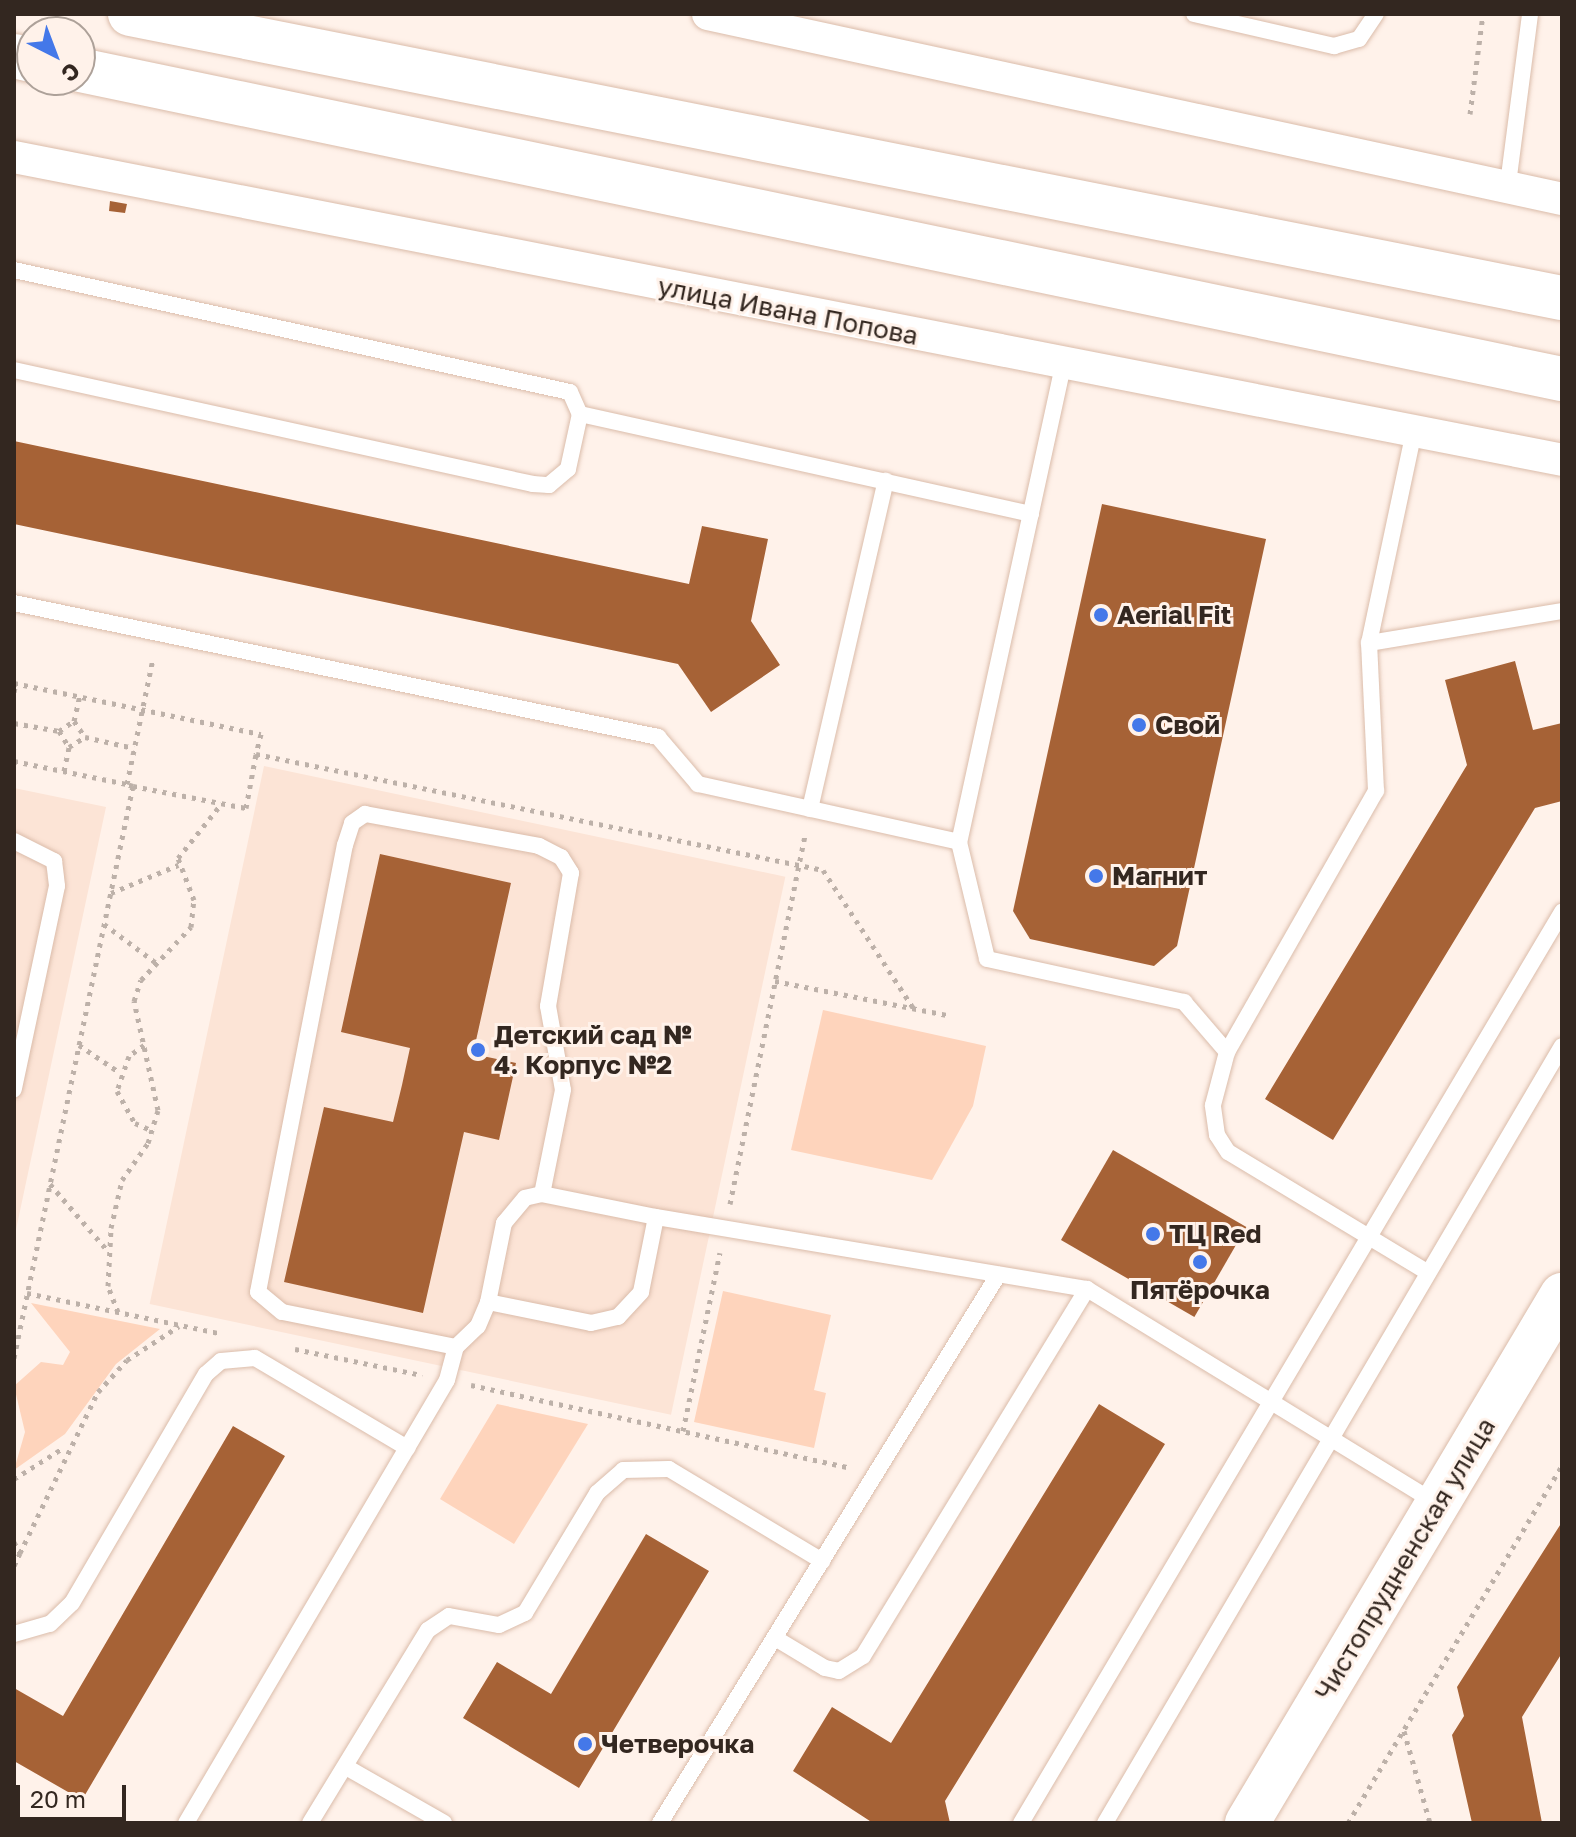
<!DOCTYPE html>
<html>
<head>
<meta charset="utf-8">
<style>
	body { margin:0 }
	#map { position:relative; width:1576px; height:1837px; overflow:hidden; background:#fff2ea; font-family:"Golos Text",sans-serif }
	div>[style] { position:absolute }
	.built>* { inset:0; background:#fce4d6; transform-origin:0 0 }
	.green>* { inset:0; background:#fed4bc }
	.building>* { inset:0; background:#a66236; transform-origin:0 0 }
	.path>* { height:5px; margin-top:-2.5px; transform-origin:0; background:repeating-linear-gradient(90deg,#bdb1a9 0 4px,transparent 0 10px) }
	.roads { filter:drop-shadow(0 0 2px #dbbcaa) drop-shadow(0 0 2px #dbbcaa) }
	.service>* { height:16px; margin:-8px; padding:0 8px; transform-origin:8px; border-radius:8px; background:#fff }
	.minor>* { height:32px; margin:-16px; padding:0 16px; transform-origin:16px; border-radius:16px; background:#fff }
	.secondary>* { height:44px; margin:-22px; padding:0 22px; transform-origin:22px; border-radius:22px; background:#fff }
	.dots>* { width:22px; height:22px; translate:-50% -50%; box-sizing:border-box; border:4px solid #fff2ea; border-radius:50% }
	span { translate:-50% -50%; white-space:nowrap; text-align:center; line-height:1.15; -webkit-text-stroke:6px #fff2ea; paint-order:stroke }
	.street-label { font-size:26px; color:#332720 }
	.poi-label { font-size:26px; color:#332720; font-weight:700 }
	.left { translate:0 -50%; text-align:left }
	.frame { position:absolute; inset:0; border:16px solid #332720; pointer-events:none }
	.north { position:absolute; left:16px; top:16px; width:80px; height:80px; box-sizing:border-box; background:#fff2ea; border:2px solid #ada199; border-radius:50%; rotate:138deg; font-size:22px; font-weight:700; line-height:32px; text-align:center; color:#332720 }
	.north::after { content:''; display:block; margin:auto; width:28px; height:36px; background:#4478e9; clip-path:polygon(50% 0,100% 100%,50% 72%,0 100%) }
	.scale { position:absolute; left:16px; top:1785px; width:110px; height:36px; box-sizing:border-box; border:4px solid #332720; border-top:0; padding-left:10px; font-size:24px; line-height:28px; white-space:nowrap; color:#332720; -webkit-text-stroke:6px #fff2ea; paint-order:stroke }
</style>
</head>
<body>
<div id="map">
	<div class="built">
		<div style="left:264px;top:766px;width:533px;height:550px;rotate:12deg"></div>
		<div style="clip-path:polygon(14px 788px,106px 807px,14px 1239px)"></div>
	</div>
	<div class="green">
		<div style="clip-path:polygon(823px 1010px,986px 1046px,973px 1106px,932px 1180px,791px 1150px)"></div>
		<div style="clip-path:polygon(723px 1291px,831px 1315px,814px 1390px,826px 1393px,814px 1448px,694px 1422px)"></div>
		<div style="clip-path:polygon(31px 1303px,160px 1329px,116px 1364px,65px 1434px,14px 1470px,25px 1432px,14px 1386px,41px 1362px,63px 1365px,70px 1352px)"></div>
		<div style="clip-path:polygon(497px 1404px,588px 1424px,514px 1544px,440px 1499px)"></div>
	</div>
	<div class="building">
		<div style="clip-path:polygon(110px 201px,127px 204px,125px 213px,109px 211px)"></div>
		<div style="clip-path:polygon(14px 441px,689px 584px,702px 526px,768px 539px,751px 621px,780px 665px,711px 712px,678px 664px,14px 524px)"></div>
		<div style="clip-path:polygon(1102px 504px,1266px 539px,1177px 946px,1154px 966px,1030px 939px,1013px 911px)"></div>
		<div style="clip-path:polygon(1515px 661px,1533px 730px,1562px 723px,1562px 801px,1535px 808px,1333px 1140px,1265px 1099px,1467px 765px,1445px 680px)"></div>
		<div style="clip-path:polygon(380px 854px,511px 883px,473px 1054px,516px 1063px,499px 1140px,464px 1132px,423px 1313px,284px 1282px,324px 1107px,393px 1122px,402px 1085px,410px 1048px,341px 1032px)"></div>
		<div style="left:1113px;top:1150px;width:154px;height:104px;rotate:30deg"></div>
		<div style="clip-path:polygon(1099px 1404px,1165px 1444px,945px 1801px,950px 1823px,873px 1823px,793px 1771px,832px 1707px,891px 1743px)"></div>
		<div style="clip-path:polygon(233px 1426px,285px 1456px,82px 1800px,14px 1761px,14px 1688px,63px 1716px)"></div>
		<div style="clip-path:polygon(1562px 1522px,1562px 1653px,1522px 1717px,1542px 1823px,1472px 1823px,1452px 1735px,1464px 1716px,1457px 1687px)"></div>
		<div style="clip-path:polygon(646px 1534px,709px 1571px,579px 1788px,463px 1718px,497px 1662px,551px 1694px)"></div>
	</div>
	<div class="path">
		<div style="left:1470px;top:114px;width:101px;rotate:-82.6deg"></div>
		<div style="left:14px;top:683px;width:252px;rotate:11.7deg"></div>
		<div style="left:261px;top:734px;width:21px;rotate:104deg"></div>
		<div style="left:256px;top:754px;width:579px;rotate:11.56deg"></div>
		<div style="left:823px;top:870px;width:166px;rotate:56.8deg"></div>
		<div style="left:14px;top:692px;width:9px;rotate:-77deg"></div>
		<div style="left:74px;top:721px;width:26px;rotate:-77deg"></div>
		<div style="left:74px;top:721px;width:19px;rotate:55deg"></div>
		<div style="left:14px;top:723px;width:46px;rotate:10.1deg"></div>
		<div style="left:59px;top:731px;width:19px;rotate:58deg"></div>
		<div style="left:59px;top:731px;width:18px;rotate:-34deg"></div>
		<div style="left:85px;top:737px;width:50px;rotate:12.7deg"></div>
		<div style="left:69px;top:747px;width:19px;rotate:-32deg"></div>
		<div style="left:14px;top:761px;width:115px;rotate:11.5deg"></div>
		<div style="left:127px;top:784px;width:128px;rotate:-78.3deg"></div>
		<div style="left:64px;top:771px;width:25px;rotate:-78deg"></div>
		<div style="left:133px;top:786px;width:115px;rotate:11deg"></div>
		<div style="left:246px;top:808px;width:55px;rotate:-79.5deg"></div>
		<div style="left:111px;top:893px;width:73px;rotate:-22.7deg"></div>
		<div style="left:104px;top:924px;width:64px;rotate:36.7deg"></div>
		<div style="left:775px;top:981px;width:179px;rotate:11.2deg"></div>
		<div style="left:79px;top:1045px;width:48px;rotate:34deg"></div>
		<div style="left:144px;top:1045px;width:19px;rotate:144deg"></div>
		<div style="left:129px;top:1056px;width:37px;rotate:109deg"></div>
		<div style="left:117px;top:1091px;width:37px;rotate:61deg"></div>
		<div style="left:135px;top:1123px;width:20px;rotate:24deg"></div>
		<div style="left:50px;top:1184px;width:89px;rotate:49.1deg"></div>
		<div style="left:730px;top:1204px;width:378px;rotate:-78.5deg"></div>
		<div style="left:27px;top:1293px;width:195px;rotate:11.8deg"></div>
		<div style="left:118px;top:1312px;width:28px;rotate:-111deg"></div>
		<div style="left:108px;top:1286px;width:58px;rotate:-87deg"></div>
		<div style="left:111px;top:1228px;width:49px;rotate:-77.1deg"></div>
		<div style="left:122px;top:1180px;width:45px;rotate:-54.9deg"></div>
		<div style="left:148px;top:1143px;width:34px;rotate:-73deg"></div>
		<div style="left:158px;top:1110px;width:112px;rotate:-102.4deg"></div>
		<div style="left:134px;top:1001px;width:22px;rotate:-72deg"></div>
		<div style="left:141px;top:980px;width:73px;rotate:-46.7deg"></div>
		<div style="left:191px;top:927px;width:27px;rotate:-84deg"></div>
		<div style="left:194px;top:900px;width:45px;rotate:-110.9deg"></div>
		<div style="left:178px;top:858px;width:70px;rotate:-51.3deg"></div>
		<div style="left:295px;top:1349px;width:130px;rotate:11.6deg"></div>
		<div style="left:14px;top:1358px;width:584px;rotate:-78.25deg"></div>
		<div style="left:133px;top:786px;width:6px;rotate:-162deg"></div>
		<div style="left:471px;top:1385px;width:386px;rotate:12.3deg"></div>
		<div style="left:683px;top:1431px;width:182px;rotate:-78.3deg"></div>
		<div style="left:14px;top:1479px;width:58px;rotate:-32.3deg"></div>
		<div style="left:14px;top:1542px;width:13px;rotate:61deg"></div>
		<div style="left:20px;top:1553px;width:14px;rotate:115deg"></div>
		<div style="left:20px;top:1553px;width:179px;rotate:-64.2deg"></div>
		<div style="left:98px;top:1392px;width:43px;rotate:-47.8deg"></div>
		<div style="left:127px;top:1360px;width:62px;rotate:-33.2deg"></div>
		<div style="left:1404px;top:1731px;width:96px;rotate:74.2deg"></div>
		<div style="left:1348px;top:1823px;width:417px;rotate:-59.1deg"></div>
	</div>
	<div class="roads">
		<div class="service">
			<div style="left:1194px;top:14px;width:144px;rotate:12.9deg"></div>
			<div style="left:1334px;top:46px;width:26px;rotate:-16deg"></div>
			<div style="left:1359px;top:39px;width:30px;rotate:-56deg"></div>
			<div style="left:1508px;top:184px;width:171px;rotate:-82.6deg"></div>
			<div style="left:14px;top:270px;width:569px;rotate:12.38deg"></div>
			<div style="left:570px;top:392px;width:24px;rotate:66deg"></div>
			<div style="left:580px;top:414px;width:462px;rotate:12.5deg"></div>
			<div style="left:1063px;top:366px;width:487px;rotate:102.3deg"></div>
			<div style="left:959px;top:842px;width:120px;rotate:76.5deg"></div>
			<div style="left:987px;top:959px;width:202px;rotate:12.3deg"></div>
			<div style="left:1184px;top:1002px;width:66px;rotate:49.3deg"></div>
			<div style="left:14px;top:370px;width:531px;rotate:12.39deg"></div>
			<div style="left:533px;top:484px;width:16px;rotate:4deg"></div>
			<div style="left:549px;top:485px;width:25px;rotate:-40deg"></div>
			<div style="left:568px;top:469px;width:56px;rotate:-77.7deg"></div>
			<div style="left:14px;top:603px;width:658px;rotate:11.75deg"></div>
			<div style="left:658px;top:737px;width:62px;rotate:49.6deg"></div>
			<div style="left:698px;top:784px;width:267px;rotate:12.5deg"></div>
			<div style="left:1369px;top:643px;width:212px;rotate:-78deg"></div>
			<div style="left:810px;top:809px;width:337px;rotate:-77deg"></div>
			<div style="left:14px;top:841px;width:45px;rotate:26.6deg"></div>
			<div style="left:54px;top:861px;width:25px;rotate:83deg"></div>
			<div style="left:57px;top:886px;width:208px;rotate:102deg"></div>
			<div style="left:656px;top:1217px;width:437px;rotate:9.5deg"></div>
			<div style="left:1427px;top:1272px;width:232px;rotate:-148.9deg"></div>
			<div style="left:1228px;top:1152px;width:20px;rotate:-123deg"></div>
			<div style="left:1217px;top:1135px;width:30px;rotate:-98deg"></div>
			<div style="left:1213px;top:1105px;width:55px;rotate:-75.2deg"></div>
			<div style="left:1227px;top:1052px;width:301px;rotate:-60.3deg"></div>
			<div style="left:1376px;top:791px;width:148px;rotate:-92.7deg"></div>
			<div style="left:1369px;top:643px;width:196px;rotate:-9.4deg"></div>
			<div style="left:456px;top:1347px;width:30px;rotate:-44deg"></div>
			<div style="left:478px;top:1326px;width:26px;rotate:-67deg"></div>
			<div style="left:14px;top:1634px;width:37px;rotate:-16deg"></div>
			<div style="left:50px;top:1624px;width:30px;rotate:-44deg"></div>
			<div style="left:72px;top:1603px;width:265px;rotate:-59.7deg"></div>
			<div style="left:206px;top:1374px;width:20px;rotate:-41deg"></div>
			<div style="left:221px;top:1361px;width:34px;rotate:-5deg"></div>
			<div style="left:255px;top:1358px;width:177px;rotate:30.6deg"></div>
			<div style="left:775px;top:1638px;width:58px;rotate:31deg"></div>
			<div style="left:825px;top:1668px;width:14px;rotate:12deg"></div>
			<div style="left:839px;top:1671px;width:28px;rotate:-32deg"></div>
			<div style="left:863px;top:1656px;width:430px;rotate:-58.6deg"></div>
			<div style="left:1087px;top:1289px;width:409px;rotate:31.5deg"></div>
			<div style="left:346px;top:1767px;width:113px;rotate:29.7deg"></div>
			<div style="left:186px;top:1823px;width:514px;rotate:-59.49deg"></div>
			<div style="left:447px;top:1380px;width:34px;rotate:-75deg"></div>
			<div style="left:456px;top:1347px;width:177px;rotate:-168.6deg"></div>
			<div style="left:282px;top:1312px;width:31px;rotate:-140deg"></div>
			<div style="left:258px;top:1292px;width:455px;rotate:-79deg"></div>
			<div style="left:345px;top:845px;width:23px;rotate:-72deg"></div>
			<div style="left:352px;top:823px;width:16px;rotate:-35deg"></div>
			<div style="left:365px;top:814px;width:177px;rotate:10.4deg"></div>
			<div style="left:539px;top:846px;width:25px;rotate:27deg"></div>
			<div style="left:561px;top:857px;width:19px;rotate:58deg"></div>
			<div style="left:571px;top:873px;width:135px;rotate:99.8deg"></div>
			<div style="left:548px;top:1006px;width:85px;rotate:79.9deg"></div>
			<div style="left:563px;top:1090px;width:106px;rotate:101.4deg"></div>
			<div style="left:542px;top:1194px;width:17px;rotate:167deg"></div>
			<div style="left:525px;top:1198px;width:33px;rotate:130deg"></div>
			<div style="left:504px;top:1223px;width:81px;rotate:101.4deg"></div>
			<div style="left:488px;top:1302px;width:105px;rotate:11.5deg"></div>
			<div style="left:591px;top:1323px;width:28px;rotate:-13deg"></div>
			<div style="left:618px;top:1317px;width:34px;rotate:-47deg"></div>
			<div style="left:641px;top:1292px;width:76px;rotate:-78.7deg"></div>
			<div style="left:656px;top:1217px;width:116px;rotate:-168.6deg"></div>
			<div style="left:310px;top:1823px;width:226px;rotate:-58.6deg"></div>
			<div style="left:428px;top:1630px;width:25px;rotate:-34deg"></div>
			<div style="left:449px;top:1616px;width:51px;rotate:10.2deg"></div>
			<div style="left:499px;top:1625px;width:29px;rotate:-25deg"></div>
			<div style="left:525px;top:1613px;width:140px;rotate:-59deg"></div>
			<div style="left:597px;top:1493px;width:35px;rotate:-41deg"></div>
			<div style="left:623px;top:1470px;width:46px;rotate:-1.2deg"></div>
			<div style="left:669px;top:1469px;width:179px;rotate:31deg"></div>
			<div style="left:660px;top:1823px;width:644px;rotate:-58.33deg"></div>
			<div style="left:1021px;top:1823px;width:1060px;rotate:-59.3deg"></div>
			<div style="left:1105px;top:1823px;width:901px;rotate:-59.54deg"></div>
		</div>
		<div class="minor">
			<div style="left:708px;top:14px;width:874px;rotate:12.22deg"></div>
			<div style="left:14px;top:157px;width:1577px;rotate:11.07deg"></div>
		</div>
		<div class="secondary">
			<div style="left:130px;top:14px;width:1460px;rotate:11.22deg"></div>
			<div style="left:14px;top:56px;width:18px;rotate:13deg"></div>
			<div style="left:80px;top:70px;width:1514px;rotate:11.78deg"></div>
			<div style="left:1247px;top:1823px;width:615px;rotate:-59.18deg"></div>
		</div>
	</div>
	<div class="dots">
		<div style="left:1101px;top:615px;background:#4478e9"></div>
		<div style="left:1139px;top:725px;background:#4478e9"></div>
		<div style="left:1096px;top:876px;background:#4478e9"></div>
		<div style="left:478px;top:1050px;background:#4478e9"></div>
		<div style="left:1153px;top:1234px;background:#4478e9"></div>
		<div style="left:1200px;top:1262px;background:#4478e9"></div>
		<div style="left:585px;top:1744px;background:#4478e9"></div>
	</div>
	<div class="street-label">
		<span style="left:788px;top:311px;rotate:11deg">улица Ивана Попова</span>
		<span style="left:1405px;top:1559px;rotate:-59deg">Чистопрудненская улица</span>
	</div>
	<div class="poi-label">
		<span class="left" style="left:1117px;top:615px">Aerial Fit</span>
		<span class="left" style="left:1155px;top:725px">Свой</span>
		<span class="left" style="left:1112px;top:876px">Магнит</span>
		<span class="left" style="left:494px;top:1050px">Детский сад №<br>4. Корпус №2</span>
		<span class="left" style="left:1169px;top:1234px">ТЦ Red</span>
		<span style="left:1200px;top:1290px">Пятёрочка</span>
		<span class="left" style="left:601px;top:1744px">Четверочка</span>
	</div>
	<div class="frame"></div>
	<div class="north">С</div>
	<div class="scale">20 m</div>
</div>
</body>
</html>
